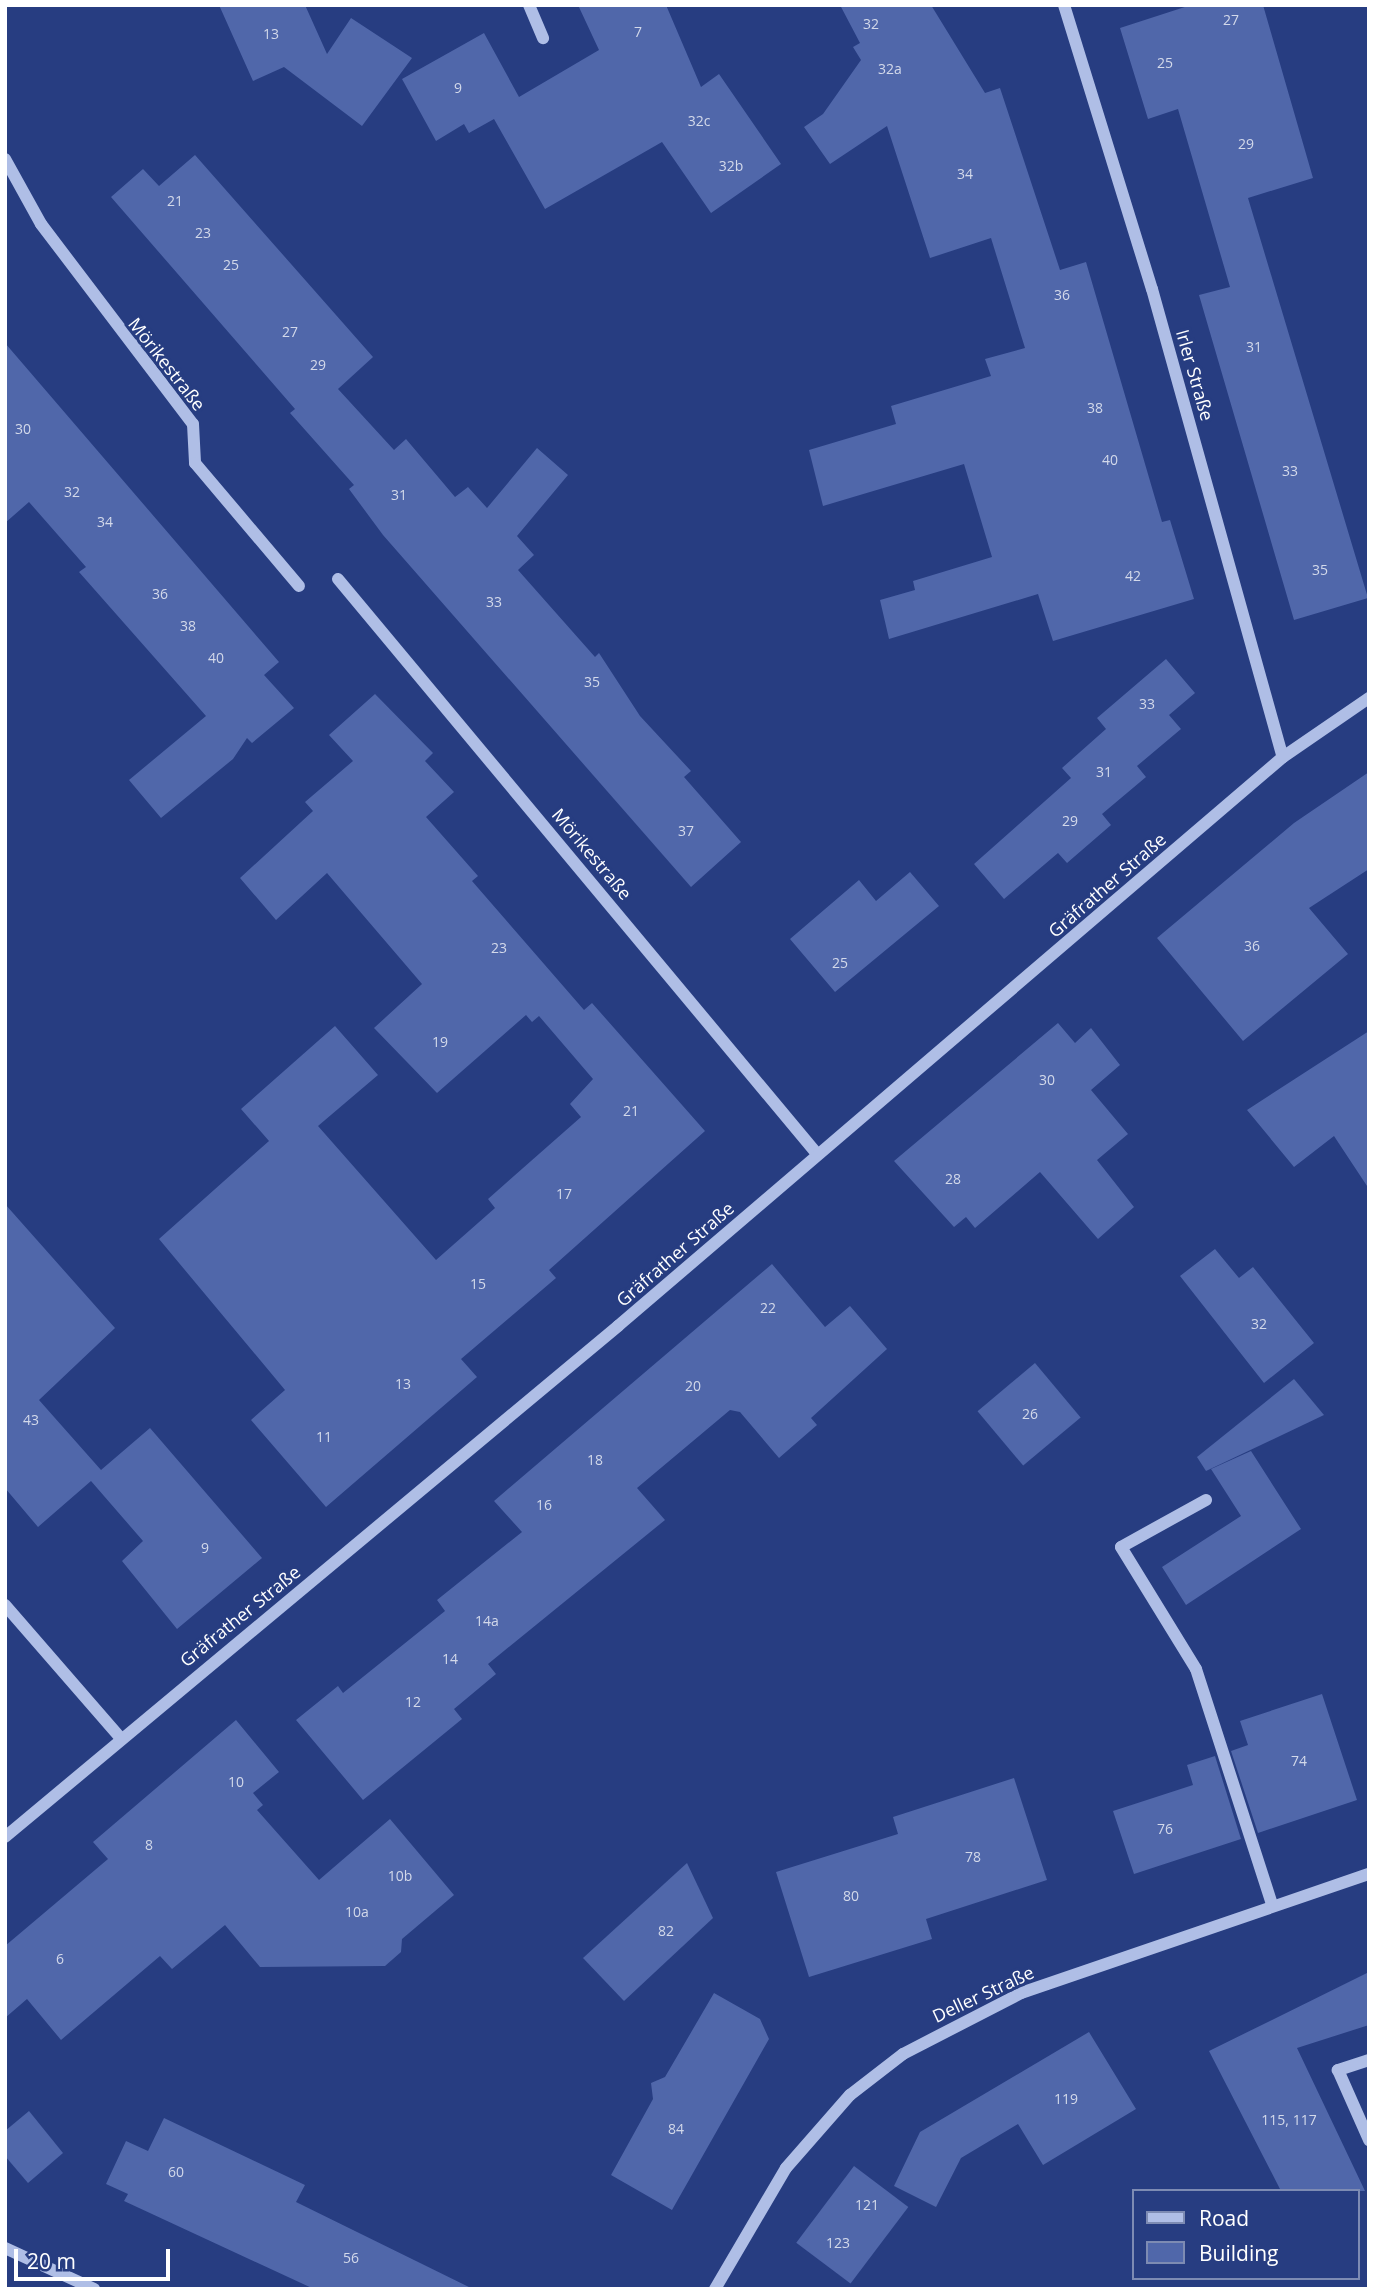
<!DOCTYPE html>
<html>
<head>
<meta charset="utf-8">
<style>
	body { margin:0 }
	#map { position:relative; width:1374px; height:2294px; overflow:hidden; background:#273d81; font-family:"Open Sans",sans-serif }
	div>[style] { position:absolute }
	.building>* { inset:0; background:#5067aa; transform-origin:0 0 }
	.minor>* { height:12px; margin:-6px; padding:0 6px; transform-origin:6px; border-radius:6px; background:#afbee6 }
	span { translate:-50% -50%; white-space:nowrap; text-align:center; line-height:1.15; -webkit-text-stroke:6px #273d81; paint-order:stroke }
	.number-label { font-size:14px; color:#d3d9ea }
	.number-label span { -webkit-text-stroke-width:0 }
	.street-label { font-size:18px; color:#fff }
	.frame { position:absolute; inset:0; border:7px solid #fff; pointer-events:none }
	.legend { position:absolute; left:1132px; top:2189px; width:228px; height:91px; box-sizing:border-box; background:#273d81; border:2px solid #7d8bb3; margin:0; padding:9px 12px; list-style:none; font-size:21px; color:#fff }
	.legend li { display:flex; align-items:center; gap:14px; height:35px }
	.legend b { width:35px; border:2px solid #7d8bb3 }
	.scale { position:absolute; left:14px; top:2249px; width:156px; height:32px; box-sizing:border-box; border:4px solid #fff; border-top:0; padding-left:9px; font-size:21px; line-height:24px; white-space:nowrap; color:#fff; -webkit-text-stroke:5px #273d81; paint-order:stroke }
</style>
</head>
<body>
<div id="map">
	<div class="building">
		<div style="clip-path:polygon(219px 5px,305px 5px,327px 54px,351px 18px,412px 58px,362px 126px,284px 67px,253px 81px)"></div>
		<div style="clip-path:polygon(578px 5px,666px 5px,701px 87px,719px 74px,781px 164px,711px 213px,662px 142px,545px 209px,494px 119px,469px 133px,464px 124px,436px 141px,402px 79px,484px 33px,519px 97px,599px 50px)"></div>
		<div style="clip-path:polygon(840px 5px,931px 5px,985px 93px,1000px 88px,1060px 270px,1086px 262px,1162px 522px,1170px 520px,1194px 599px,1053px 641px,1038px 594px,889px 639px,880px 600px,915px 590px,913px 581px,992px 557px,964px 464px,823px 506px,809px 450px,896px 424px,891px 406px,991px 376px,985px 359px,1025px 348px,991px 238px,930px 258px,887px 126px,830px 164px,804px 127px,823px 114px,861px 60px,853px 47px,860px 43px)"></div>
		<div style="clip-path:polygon(1191px 5px,1263px 5px,1313px 178px,1248px 198px,1368px 598px,1294px 620px,1199px 295px,1230px 287px,1178px 109px,1148px 119px,1120px 28px)"></div>
		<div style="clip-path:polygon(195px 155px,373px 357px,338px 389px,394px 450px,406px 439px,455px 497px,468px 487px,487px 508px,537px 448px,568px 475px,517px 536px,534px 555px,518px 570px,595px 657px,599px 653px,640px 716px,691px 771px,684px 777px,741px 842px,691px 887px,383px 535px,349px 489px,354px 485px,290px 413px,295px 409px,111px 197px,143px 169px,159px 186px)"></div>
		<div style="clip-path:polygon(5px 343px,279px 662px,264px 675px,294px 708px,252px 743px,247px 738px,233px 759px,161px 818px,129px 780px,206px 716px,79px 572px,86px 567px,29px 502px,5px 523px)"></div>
		<div style="clip-path:polygon(1166px 659px,1195px 693px,1169px 715px,1181px 729px,1137px 766px,1146px 777px,1102px 814px,1111px 825px,1067px 863px,1058px 853px,1004px 899px,974px 864px,1071px 778px,1062px 768px,1106px 729px,1097px 718px)"></div>
		<div style="clip-path:polygon(375px 694px,433px 753px,425px 761px,454px 792px,426px 817px,478px 876px,472px 881px,584px 1010px,592px 1003px,705px 1131px,549px 1270px,556px 1278px,461px 1359px,477px 1377px,326px 1507px,251px 1420px,285px 1390px,159px 1239px,269px 1141px,241px 1109px,335px 1026px,378px 1075px,318px 1126px,436px 1260px,495px 1208px,488px 1199px,581px 1117px,570px 1104px,593px 1079px,539px 1016px,532px 1022px,526px 1015px,437px 1093px,374px 1028px,422px 984px,327px 873px,276px 920px,240px 878px,313px 811px,305px 802px,353px 761px,329px 735px)"></div>
		<div style="clip-path:polygon(1369px 772px,1369px 869px,1309px 908px,1348px 954px,1243px 1041px,1157px 938px,1294px 823px)"></div>
		<div style="clip-path:polygon(910px 872px,939px 906px,835px 992px,790px 939px,859px 880px,876px 901px)"></div>
		<div style="clip-path:polygon(1058px 1023px,1075px 1043px,1091px 1028px,1120px 1065px,1091px 1090px,1128px 1134px,1097px 1160px,1134px 1207px,1098px 1239px,1040px 1172px,975px 1228px,966px 1217px,954px 1227px,894px 1161px)"></div>
		<div style="clip-path:polygon(1369px 1031px,1369px 1189px,1334px 1136px,1294px 1167px,1247px 1110px)"></div>
		<div style="clip-path:polygon(5px 1204px,115px 1328px,39px 1400px,101px 1470px,150px 1428px,262px 1558px,177px 1629px,122px 1561px,143px 1541px,91px 1481px,38px 1527px,5px 1488px)"></div>
		<div style="clip-path:polygon(1215px 1249px,1239px 1278px,1253px 1267px,1314px 1343px,1264px 1383px,1180px 1276px)"></div>
		<div style="clip-path:polygon(772px 1264px,825px 1327px,850px 1306px,887px 1349px,811px 1418px,817px 1425px,779px 1458px,740px 1412px,730px 1410px,637px 1488px,665px 1520px,488px 1664px,496px 1674px,454px 1709px,462px 1719px,363px 1800px,296px 1720px,338px 1686px,343px 1693px,445px 1611px,437px 1600px,522px 1532px,494px 1501px)"></div>
		<div style="left:1035px;top:1363px;width:71px;height:75px;rotate:50deg"></div>
		<div style="clip-path:polygon(1294px 1379px,1324px 1415px,1206px 1471px,1197px 1457px)"></div>
		<div style="clip-path:polygon(1251px 1451px,1301px 1529px,1186px 1605px,1162px 1567px,1241px 1516px,1211px 1469px)"></div>
		<div style="clip-path:polygon(1322px 1694px,1357px 1800px,1258px 1833px,1231px 1751px,1248px 1745px,1240px 1721px)"></div>
		<div style="clip-path:polygon(236px 1720px,279px 1772px,253px 1793px,263px 1805px,257px 1810px,319px 1880px,390px 1819px,454px 1895px,402px 1939px,401px 1952px,385px 1966px,260px 1967px,225px 1925px,172px 1969px,160px 1956px,61px 2040px,27px 1999px,5px 2018px,5px 1946px,108px 1859px,93px 1842px)"></div>
		<div style="clip-path:polygon(1215px 1756px,1241px 1839px,1134px 1874px,1113px 1811px,1193px 1785px,1187px 1765px)"></div>
		<div style="clip-path:polygon(1014px 1778px,1047px 1880px,926px 1919px,932px 1939px,809px 1977px,776px 1872px,898px 1834px,893px 1817px)"></div>
		<div style="clip-path:polygon(687px 1863px,713px 1918px,624px 2001px,583px 1958px)"></div>
		<div style="clip-path:polygon(1369px 1972px,1369px 2025px,1297px 2048px,1365px 2191px,1281px 2191px,1209px 2051px)"></div>
		<div style="clip-path:polygon(714px 1993px,760px 2019px,769px 2039px,672px 2210px,611px 2175px,653px 2099px,651px 2083px,665px 2077px)"></div>
		<div style="clip-path:polygon(1089px 2032px,1136px 2109px,1043px 2165px,1018px 2124px,961px 2158px,936px 2207px,894px 2186px,920px 2132px)"></div>
		<div style="clip-path:polygon(29px 2111px,63px 2153px,28px 2183px,5px 2156px,5px 2131px)"></div>
		<div style="clip-path:polygon(164px 2118px,305px 2185px,296px 2202px,473px 2289px,314px 2289px,124px 2201px,128px 2194px,106px 2184px,126px 2141px,148px 2151px)"></div>
		<div style="left:854px;top:2166px;width:68px;height:96px;rotate:37deg"></div>
	</div>
	<div class="minor">
		<div style="left:529px;top:5px;width:36px;rotate:67deg"></div>
		<div style="left:1064px;top:5px;width:297px;rotate:72.8deg"></div>
		<div style="left:1152px;top:289px;width:486px;rotate:74.4deg"></div>
		<div style="left:5px;top:159px;width:74px;rotate:61deg"></div>
		<div style="left:41px;top:224px;width:251px;rotate:52.8deg"></div>
		<div style="left:193px;top:424px;width:39px;rotate:87deg"></div>
		<div style="left:195px;top:463px;width:161px;rotate:49.8deg"></div>
		<div style="left:338px;top:579px;width:748px;rotate:50.2deg"></div>
		<div style="left:1206px;top:1500px;width:97px;rotate:151.1deg"></div>
		<div style="left:1121px;top:1547px;width:143px;rotate:58.4deg"></div>
		<div style="left:1196px;top:1669px;width:248px;rotate:72.1deg"></div>
		<div style="left:5px;top:1605px;width:174px;rotate:49deg"></div>
		<div style="left:5px;top:1837px;width:798px;rotate:-39.81deg"></div>
		<div style="left:618px;top:1326px;width:875px;rotate:-40.55deg"></div>
		<div style="left:1283px;top:757px;width:104px;rotate:-34.5deg"></div>
		<div style="left:1369px;top:2060px;width:33px;rotate:162deg"></div>
		<div style="left:1338px;top:2070px;width:77px;rotate:66.1deg"></div>
		<div style="left:5px;top:2248px;width:98px;rotate:24.7deg"></div>
		<div style="left:715px;top:2289px;width:140px;rotate:-59.6deg"></div>
		<div style="left:786px;top:2168px;width:97px;rotate:-48.8deg"></div>
		<div style="left:850px;top:2095px;width:67px;rotate:-37.7deg"></div>
		<div style="left:903px;top:2054px;width:133px;rotate:-27.3deg"></div>
		<div style="left:1021px;top:1993px;width:368px;rotate:-18.9deg"></div>
	</div>
	<div class="number-label">
		<span style="left:1231px;top:20px">27</span>
		<span style="left:871px;top:24px">32</span>
		<span style="left:638px;top:32px">7</span>
		<span style="left:271px;top:34px">13</span>
		<span style="left:1165px;top:63px">25</span>
		<span style="left:890px;top:69px">32a</span>
		<span style="left:458px;top:88px">9</span>
		<span style="left:699px;top:121px">32c</span>
		<span style="left:1246px;top:144px">29</span>
		<span style="left:731px;top:166px">32b</span>
		<span style="left:965px;top:174px">34</span>
		<span style="left:175px;top:201px">21</span>
		<span style="left:203px;top:233px">23</span>
		<span style="left:231px;top:265px">25</span>
		<span style="left:1062px;top:295px">36</span>
		<span style="left:290px;top:332px">27</span>
		<span style="left:1254px;top:347px">31</span>
		<span style="left:318px;top:365px">29</span>
		<span style="left:1095px;top:408px">38</span>
		<span style="left:23px;top:429px">30</span>
		<span style="left:1110px;top:460px">40</span>
		<span style="left:1290px;top:471px">33</span>
		<span style="left:72px;top:492px">32</span>
		<span style="left:399px;top:495px">31</span>
		<span style="left:105px;top:522px">34</span>
		<span style="left:1320px;top:570px">35</span>
		<span style="left:1133px;top:576px">42</span>
		<span style="left:160px;top:594px">36</span>
		<span style="left:494px;top:602px">33</span>
		<span style="left:188px;top:626px">38</span>
		<span style="left:216px;top:658px">40</span>
		<span style="left:592px;top:682px">35</span>
		<span style="left:1147px;top:704px">33</span>
		<span style="left:1104px;top:772px">31</span>
		<span style="left:1070px;top:821px">29</span>
		<span style="left:686px;top:831px">37</span>
		<span style="left:1252px;top:946px">36</span>
		<span style="left:499px;top:948px">23</span>
		<span style="left:840px;top:963px">25</span>
		<span style="left:440px;top:1042px">19</span>
		<span style="left:1047px;top:1080px">30</span>
		<span style="left:631px;top:1111px">21</span>
		<span style="left:953px;top:1179px">28</span>
		<span style="left:564px;top:1194px">17</span>
		<span style="left:478px;top:1284px">15</span>
		<span style="left:768px;top:1308px">22</span>
		<span style="left:1259px;top:1324px">32</span>
		<span style="left:403px;top:1384px">13</span>
		<span style="left:693px;top:1386px">20</span>
		<span style="left:1030px;top:1414px">26</span>
		<span style="left:31px;top:1420px">43</span>
		<span style="left:324px;top:1437px">11</span>
		<span style="left:595px;top:1460px">18</span>
		<span style="left:544px;top:1505px">16</span>
		<span style="left:205px;top:1548px">9</span>
		<span style="left:487px;top:1621px">14a</span>
		<span style="left:450px;top:1659px">14</span>
		<span style="left:413px;top:1702px">12</span>
		<span style="left:1299px;top:1761px">74</span>
		<span style="left:236px;top:1782px">10</span>
		<span style="left:1165px;top:1829px">76</span>
		<span style="left:149px;top:1845px">8</span>
		<span style="left:973px;top:1857px">78</span>
		<span style="left:400px;top:1876px">10b</span>
		<span style="left:851px;top:1896px">80</span>
		<span style="left:357px;top:1912px">10a</span>
		<span style="left:666px;top:1931px">82</span>
		<span style="left:60px;top:1959px">6</span>
		<span style="left:1066px;top:2099px">119</span>
		<span style="left:1289px;top:2120px">115, 117</span>
		<span style="left:676px;top:2129px">84</span>
		<span style="left:176px;top:2172px">60</span>
		<span style="left:867px;top:2205px">121</span>
		<span style="left:838px;top:2243px">123</span>
		<span style="left:351px;top:2258px">56</span>
	</div>
	<div class="street-label">
		<span style="left:167px;top:364px;rotate:52deg">Mörikestraße</span>
		<span style="left:1195px;top:375px;rotate:74deg">Irler Straße</span>
		<span style="left:592px;top:854px;rotate:50deg">Mörikestraße</span>
		<span style="left:1107px;top:885px;rotate:-41deg">Gräfrather Straße</span>
		<span style="left:675px;top:1254px;rotate:-41deg">Gräfrather Straße</span>
		<span style="left:240px;top:1616px;rotate:-39deg">Gräfrather Straße</span>
		<span style="left:983px;top:1994px;rotate:-25deg">Deller Straße</span>
	</div>
	<div class="frame"></div>
	<ul class="legend">
	<li><b style="height:9px;background:#afbee6"></b>Road</li>
	<li><b style="height:19px;background:#5067aa"></b>Building</li>
	</ul>
	<div class="scale">20 m</div>
</div>
</body>
</html>
